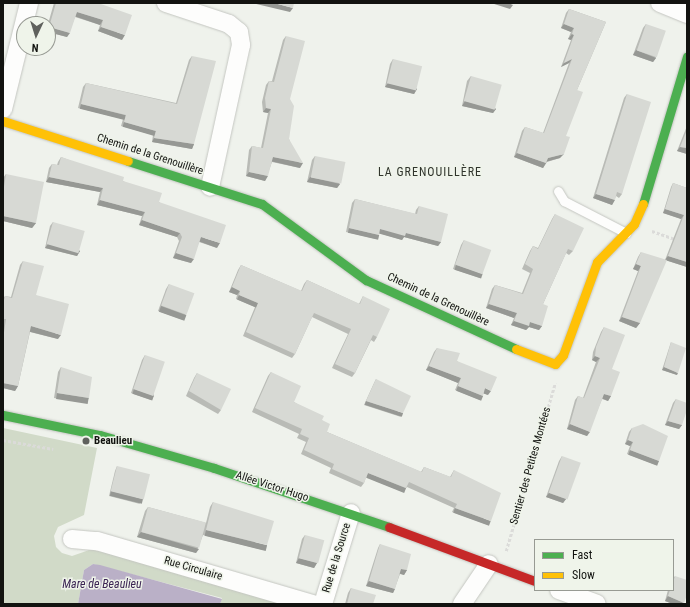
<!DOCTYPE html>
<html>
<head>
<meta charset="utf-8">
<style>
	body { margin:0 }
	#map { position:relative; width:690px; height:607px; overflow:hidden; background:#eff2ec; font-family:"Roboto Condensed",sans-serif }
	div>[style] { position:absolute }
	.green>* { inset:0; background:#d1dac8 }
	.water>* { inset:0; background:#bab0c7 }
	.path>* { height:2.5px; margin-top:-1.25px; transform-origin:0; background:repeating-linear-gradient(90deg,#dbdbd9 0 3px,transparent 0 5px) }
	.roads { filter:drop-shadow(0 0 1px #c4c6c1) drop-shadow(0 0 1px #c4c6c1) }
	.lane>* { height:9px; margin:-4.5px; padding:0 4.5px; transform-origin:4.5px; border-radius:4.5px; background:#fdfdfc }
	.street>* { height:18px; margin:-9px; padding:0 9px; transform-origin:9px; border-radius:9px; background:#fdfdfc }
	.fast>* { height:9px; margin:-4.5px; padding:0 4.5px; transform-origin:4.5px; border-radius:4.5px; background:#4caf50 }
	.slow>* { height:9px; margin:-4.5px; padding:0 4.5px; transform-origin:4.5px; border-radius:4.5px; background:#ffc107 }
	.jam>* { height:9px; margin:-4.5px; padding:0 4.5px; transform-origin:4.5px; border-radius:4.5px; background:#c62828 }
	.wall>* { inset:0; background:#b9bbb6 }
	.shaded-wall>* { inset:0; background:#969894; transform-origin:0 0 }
	.building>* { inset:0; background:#d7d9d4; transform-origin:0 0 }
	.dots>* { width:11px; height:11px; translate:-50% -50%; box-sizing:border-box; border:2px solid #eff4ea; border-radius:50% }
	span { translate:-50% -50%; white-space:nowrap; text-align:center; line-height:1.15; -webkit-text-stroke:3px #eff4ea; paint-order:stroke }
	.street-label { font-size:11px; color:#121310 }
	.poi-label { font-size:11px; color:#121310; font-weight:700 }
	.left { translate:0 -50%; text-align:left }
	.neighbourhood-label { font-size:12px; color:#30342c; letter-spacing:1px }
	.water-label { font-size:12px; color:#3b2453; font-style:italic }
	.frame { position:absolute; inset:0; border:4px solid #121310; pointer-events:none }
	.legend { position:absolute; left:534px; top:539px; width:140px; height:52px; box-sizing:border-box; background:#eff4ea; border:1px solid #979a93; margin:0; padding:5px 7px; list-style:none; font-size:12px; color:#121310 }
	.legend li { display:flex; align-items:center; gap:8px; height:20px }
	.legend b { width:20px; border:1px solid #979a93 }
	.north { position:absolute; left:16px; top:16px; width:40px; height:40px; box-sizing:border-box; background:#eff4ea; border:1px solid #979a93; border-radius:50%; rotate:184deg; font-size:11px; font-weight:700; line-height:16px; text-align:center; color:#121310 }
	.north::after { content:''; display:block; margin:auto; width:14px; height:18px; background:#5f615d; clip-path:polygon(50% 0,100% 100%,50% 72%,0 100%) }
</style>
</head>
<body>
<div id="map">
	<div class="green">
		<div style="clip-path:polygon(3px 428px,97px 448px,84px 515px,58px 527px,54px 536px,56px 547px,62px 553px,72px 556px,95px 548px,289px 604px,220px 604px,222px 598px,93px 564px,84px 570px,78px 604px,3px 604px)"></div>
	</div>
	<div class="water">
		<div style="clip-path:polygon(93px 564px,100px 565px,222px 599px,220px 604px,78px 604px,84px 570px)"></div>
	</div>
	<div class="path">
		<div style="left:652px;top:231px;width:24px;rotate:19deg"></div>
		<div style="left:3px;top:440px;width:51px;rotate:10.2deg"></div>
		<div style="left:506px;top:551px;width:175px;rotate:-73.7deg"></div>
	</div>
	<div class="roads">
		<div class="lane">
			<div style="left:558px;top:191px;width:12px;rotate:59deg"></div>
			<div style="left:564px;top:201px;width:70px;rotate:27.3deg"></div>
		</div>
		<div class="street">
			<div style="left:166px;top:3px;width:66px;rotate:18.4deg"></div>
			<div style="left:229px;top:24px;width:13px;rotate:39deg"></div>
			<div style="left:239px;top:32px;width:13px;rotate:81deg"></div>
			<div style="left:241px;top:45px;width:145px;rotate:102.3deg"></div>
			<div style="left:660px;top:3px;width:29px;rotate:22deg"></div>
			<div style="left:3px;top:109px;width:109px;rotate:-76.2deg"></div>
			<div style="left:72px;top:539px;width:25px;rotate:5deg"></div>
			<div style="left:97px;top:541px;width:225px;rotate:16.3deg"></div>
			<div style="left:559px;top:590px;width:40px;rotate:20.2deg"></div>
			<div style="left:323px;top:604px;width:95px;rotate:-72.9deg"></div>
			<div style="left:462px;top:604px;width:48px;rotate:-56deg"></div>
		</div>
		<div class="fast">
			<div style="left:128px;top:161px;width:141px;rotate:17.8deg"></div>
			<div style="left:262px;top:204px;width:129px;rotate:36.2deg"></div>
			<div style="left:366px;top:280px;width:165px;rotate:24.7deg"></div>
			<div style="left:643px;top:204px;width:154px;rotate:-73.4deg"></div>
			<div style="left:3px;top:415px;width:99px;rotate:11.7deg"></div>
			<div style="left:100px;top:435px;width:119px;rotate:16.1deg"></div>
			<div style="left:214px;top:468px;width:185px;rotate:18.6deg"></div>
		</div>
		<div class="slow">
			<div style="left:3px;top:121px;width:131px;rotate:17.7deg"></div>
			<div style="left:516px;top:349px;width:42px;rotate:21deg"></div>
			<div style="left:555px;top:364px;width:12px;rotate:-48deg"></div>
			<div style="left:563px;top:355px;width:99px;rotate:-69.9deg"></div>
			<div style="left:597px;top:262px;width:53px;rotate:-45.8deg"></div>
			<div style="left:634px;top:224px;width:22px;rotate:-66deg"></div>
		</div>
		<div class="jam">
			<div style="left:389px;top:527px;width:156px;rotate:20.3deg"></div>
		</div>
	</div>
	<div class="wall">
		<div style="clip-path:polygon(54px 3px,98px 3px,122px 40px,98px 31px,100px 25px,75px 17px,67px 37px,48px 32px,48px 24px)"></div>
		<div style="clip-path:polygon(569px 9px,606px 22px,577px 90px,560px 158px,547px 162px,543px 168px,514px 157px,522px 131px,525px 127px,543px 133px,569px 63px,561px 67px,571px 40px,568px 39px,571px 32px,561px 28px,566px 13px)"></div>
		<div style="clip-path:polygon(646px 24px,656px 58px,653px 62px,633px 55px,643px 28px)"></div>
		<div style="clip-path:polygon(286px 36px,290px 99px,289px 139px,300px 168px,272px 162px,265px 181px,246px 176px,249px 150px,252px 146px,261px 148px,268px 113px,263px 112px,262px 102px,266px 85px,269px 81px,272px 81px,283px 40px)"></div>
		<div style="clip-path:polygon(192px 56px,194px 144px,192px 149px,152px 142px,153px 135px,121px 126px,123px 119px,78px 108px,83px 87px,86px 83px,176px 103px,189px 60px)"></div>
		<div style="clip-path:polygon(393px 59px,417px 89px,414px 94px,385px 87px,390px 64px)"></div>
		<div style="clip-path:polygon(471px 76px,496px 109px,493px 113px,462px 106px,467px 81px)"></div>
		<div style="clip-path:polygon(627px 94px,622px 194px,619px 198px,616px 196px,612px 205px,593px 198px,624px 98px)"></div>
		<div style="clip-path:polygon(687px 126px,687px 154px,677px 151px)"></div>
		<div style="clip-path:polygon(315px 156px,340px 184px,337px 188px,307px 182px,312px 160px)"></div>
		<div style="clip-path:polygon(61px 157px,123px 181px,159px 202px,217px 248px,199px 242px,191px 263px,173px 258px,179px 241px,177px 237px,139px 225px,142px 216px,97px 205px,100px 192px,46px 182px,49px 168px,52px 164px,57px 165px,58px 162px)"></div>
		<div style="clip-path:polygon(6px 174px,36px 223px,32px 228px,3px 221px,3px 178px)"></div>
		<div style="clip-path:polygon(673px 183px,687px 188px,687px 267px,665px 260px,681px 219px,663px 213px,671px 187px)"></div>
		<div style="clip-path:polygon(355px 199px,415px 214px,416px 210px,419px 206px,441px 242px,438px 246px,404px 237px,402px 240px,379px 233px,376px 239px,346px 232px,352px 203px)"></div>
		<div style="clip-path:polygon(555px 214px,573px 251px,569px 255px,566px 253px,543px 304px,542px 326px,539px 330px,529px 327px,526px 330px,511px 325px,514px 318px,486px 308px,492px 289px,495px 285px,522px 293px,530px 273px,522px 269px,530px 251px,533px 246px,538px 248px,552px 219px)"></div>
		<div style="clip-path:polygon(53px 222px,80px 251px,77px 256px,45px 248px,50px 226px)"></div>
		<div style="clip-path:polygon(464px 240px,480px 278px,453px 269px,461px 245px)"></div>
		<div style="clip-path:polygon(641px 252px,640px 323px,636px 328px,619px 321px,638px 271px,633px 269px,638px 257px)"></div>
		<div style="clip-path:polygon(23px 261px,36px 295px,58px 339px,30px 332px,18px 386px,15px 391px,3px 388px,3px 299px,5px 296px,11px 297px,20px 265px)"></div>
		<div style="clip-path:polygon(241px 265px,301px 291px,304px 284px,307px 280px,359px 304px,363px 296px,377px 337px,374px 342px,371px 340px,355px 373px,352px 377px,332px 368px,348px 334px,312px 317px,295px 354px,292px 358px,243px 336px,255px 307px,236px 299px,237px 295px,229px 292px,238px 270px)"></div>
		<div style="clip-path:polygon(169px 284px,186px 315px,183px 320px,158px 311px,166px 289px)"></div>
		<div style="clip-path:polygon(604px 327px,612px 369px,611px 396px,608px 401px,602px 399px,587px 436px,567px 429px,575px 400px,578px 396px,583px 398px,596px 362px,592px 360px,593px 352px,601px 332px)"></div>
		<div style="clip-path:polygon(671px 342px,677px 375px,662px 370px,670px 345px)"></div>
		<div style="clip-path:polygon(437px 348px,457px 361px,488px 395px,483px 393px,483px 396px,480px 400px,455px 390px,458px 383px,426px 370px,434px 352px)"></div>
		<div style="clip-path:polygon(145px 355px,154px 396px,151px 400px,131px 393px,142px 360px)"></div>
		<div style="clip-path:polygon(61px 367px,89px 398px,86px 403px,54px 398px,58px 372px)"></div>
		<div style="clip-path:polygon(271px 372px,294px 402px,322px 420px,327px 432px,421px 472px,424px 467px,450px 477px,454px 470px,488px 525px,452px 512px,454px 508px,407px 487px,403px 492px,366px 477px,364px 483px,361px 487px,329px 473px,331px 468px,301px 454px,306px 442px,297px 438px,299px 434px,252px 412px,268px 376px)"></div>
		<div style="clip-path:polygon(197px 373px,221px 410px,218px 414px,186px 396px,194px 378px)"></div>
		<div style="clip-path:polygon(376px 379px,401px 417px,364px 405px,374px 383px)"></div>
		<div style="clip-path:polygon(676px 399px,682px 425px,679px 429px,665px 425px,673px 403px)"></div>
		<div style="clip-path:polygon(632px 428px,659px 461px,656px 465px,627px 454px,630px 446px,625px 444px,629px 432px)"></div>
		<div style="clip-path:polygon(562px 456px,566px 499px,563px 503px,546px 497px,559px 461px)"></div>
		<div style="clip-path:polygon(117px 466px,140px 504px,109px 496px,115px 471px)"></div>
		<div style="clip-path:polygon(213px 502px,263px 550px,203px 535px,196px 553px,137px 537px,145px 511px,148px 507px,206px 523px,210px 507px)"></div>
		<div style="clip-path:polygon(305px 535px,317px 563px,314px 568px,296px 563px,302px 539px)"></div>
		<div style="clip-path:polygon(380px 544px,407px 570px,404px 575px,400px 574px,393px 593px,366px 586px,378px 548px)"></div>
		<div style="clip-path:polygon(675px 576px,683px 604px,673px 604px,665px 601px,668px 590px,673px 590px,673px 579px)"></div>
		<div style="clip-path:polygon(351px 588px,373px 604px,345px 604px,348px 593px)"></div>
	</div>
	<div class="shaded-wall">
		<div style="clip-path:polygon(252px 3px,274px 3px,293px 8px,290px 12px)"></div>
		<div style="clip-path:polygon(491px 3px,508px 3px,513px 5px,510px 9px)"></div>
		<div style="clip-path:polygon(77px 12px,103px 20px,100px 25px,74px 16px)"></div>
		<div style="clip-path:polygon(564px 24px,574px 28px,571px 32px,561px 28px)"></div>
		<div style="clip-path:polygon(49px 27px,70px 33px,67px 37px,48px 32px,48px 28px)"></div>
		<div style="clip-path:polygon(101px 27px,125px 35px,122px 40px,98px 31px)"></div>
		<div style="clip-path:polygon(572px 34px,574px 35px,571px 40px,568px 39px)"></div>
		<div style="clip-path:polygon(636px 50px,656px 58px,653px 62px,633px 55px)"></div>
		<div style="clip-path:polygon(572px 59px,569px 63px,561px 67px,564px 63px)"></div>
		<div style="clip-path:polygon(388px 83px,417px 89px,414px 94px,385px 87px)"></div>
		<div style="clip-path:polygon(465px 101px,496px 109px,493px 113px,462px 106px)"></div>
		<div style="left:81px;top:104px;width:46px;height:5px;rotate:14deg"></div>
		<div style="clip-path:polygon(266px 108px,271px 109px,268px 113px,263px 112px)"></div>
		<div style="left:124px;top:122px;width:33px;height:5px;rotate:16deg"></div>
		<div style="clip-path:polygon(154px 138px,194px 144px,192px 149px,152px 142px)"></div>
		<div style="clip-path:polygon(680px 147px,687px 148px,687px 154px,677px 151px)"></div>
		<div style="clip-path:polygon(517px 153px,546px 163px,543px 168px,514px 157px)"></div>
		<div style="clip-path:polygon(564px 154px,560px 158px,545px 162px,548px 158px)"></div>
		<div style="clip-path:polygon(273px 157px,303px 163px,300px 168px,270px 161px)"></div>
		<div style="clip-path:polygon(249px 172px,268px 176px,265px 181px,246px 176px)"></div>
		<div style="clip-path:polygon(49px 177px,103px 188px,100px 192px,46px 182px)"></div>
		<div style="clip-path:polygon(310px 177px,340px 184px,337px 188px,307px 182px)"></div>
		<div style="clip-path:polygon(596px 194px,615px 200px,612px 205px,593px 198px)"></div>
		<div style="clip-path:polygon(100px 200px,145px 212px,142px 216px,97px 205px)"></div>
		<div style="clip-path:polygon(665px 209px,684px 215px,681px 219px,663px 213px)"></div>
		<div style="clip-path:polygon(3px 216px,36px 223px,32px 228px,3px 221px)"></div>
		<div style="clip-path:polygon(142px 220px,180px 233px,177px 237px,139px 225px)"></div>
		<div style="left:349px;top:228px;width:31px;height:5px;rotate:13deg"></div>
		<div style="clip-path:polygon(380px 229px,406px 233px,441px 242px,438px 246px,404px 237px,402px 240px,377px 233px)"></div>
		<div style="clip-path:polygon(201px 237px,220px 243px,217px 248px,198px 241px)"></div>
		<div style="clip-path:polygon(48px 244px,80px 251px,77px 256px,45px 248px)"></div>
		<div style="clip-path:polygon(176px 253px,194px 259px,191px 263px,173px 258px)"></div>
		<div style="clip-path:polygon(668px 256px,687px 262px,687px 267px,665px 260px)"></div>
		<div style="clip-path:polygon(636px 264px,641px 266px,638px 271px,633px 269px)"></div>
		<div style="left:456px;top:265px;width:28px;height:5px;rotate:18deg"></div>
		<div style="clip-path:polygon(232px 287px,240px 291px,237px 295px,229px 292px)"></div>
		<div style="left:239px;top:295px;width:21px;height:5px;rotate:23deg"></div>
		<div style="clip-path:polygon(489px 304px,517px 313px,514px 318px,486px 308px)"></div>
		<div style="left:161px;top:306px;width:27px;height:6px;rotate:20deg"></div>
		<div style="clip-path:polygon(622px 317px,640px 323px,636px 328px,619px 321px)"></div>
		<div style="clip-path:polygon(514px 321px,530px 322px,542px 326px,539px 330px,529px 327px,526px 330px,511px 325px)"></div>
		<div style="clip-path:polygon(31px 326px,61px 335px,58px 339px,27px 331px)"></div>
		<div style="clip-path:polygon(595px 356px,600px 358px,596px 362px,592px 360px)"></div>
		<div style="clip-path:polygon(429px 366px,461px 378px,458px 383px,426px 370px)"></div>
		<div style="clip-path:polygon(664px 367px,678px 373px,677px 375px,662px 370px)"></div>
		<div style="clip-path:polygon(3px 383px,18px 386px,15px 391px,3px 388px)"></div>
		<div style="left:458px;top:386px;width:27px;height:5px;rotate:22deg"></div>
		<div style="clip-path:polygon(485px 388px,491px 391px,488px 395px,482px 393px)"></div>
		<div style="left:134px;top:389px;width:21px;height:5px;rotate:19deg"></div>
		<div style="left:57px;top:393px;width:32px;height:6px;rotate:9deg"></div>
		<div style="clip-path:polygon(604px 394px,611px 396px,608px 401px,601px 398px)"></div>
		<div style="left:366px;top:401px;width:39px;height:4px;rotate:18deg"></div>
		<div style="clip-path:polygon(668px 421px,682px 425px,679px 429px,665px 425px)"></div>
		<div style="clip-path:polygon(570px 424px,590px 432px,587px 436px,567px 429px)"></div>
		<div style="clip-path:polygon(628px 440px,633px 442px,630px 446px,625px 444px)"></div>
		<div style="left:630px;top:450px;width:31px;height:5px;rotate:21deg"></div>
		<div style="left:368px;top:473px;width:41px;height:5px;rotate:22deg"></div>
		<div style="left:111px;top:491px;width:33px;height:5px;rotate:14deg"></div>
		<div style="clip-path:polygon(549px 493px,566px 499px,563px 503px,546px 497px)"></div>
		<div style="left:455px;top:508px;width:38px;height:5px;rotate:20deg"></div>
		<div style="left:206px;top:530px;width:63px;height:6px;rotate:14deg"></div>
		<div style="clip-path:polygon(141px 532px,199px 549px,196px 553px,137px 537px)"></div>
		<div style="clip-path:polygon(299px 558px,317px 563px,314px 568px,296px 563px)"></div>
		<div style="clip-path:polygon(401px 569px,407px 570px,404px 575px,398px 573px)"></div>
		<div style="clip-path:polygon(369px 581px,395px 589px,393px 593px,366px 586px)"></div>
		<div style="clip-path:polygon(668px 596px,684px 603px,683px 604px,673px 604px,665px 601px)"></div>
	</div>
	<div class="building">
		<div style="clip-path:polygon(56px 3px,98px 3px,132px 15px,125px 35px,101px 27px,103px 20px,77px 12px,70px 33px,49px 27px)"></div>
		<div style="clip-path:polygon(274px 3px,294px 3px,293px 8px)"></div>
		<div style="clip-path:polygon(569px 9px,606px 22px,577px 90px,583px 92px,566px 136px,570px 137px,564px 154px,548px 158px,546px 163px,517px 153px,525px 127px,544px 133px,572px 59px,564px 63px,574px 35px,572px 34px,574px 28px,564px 24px)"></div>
		<div style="left:646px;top:24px;width:21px;height:28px;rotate:19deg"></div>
		<div style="clip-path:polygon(286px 36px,305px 41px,290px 99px,294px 106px,289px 139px,303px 163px,273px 157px,268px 176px,249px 172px,252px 146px,263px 148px,271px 109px,266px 108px,265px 98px,269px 81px,274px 82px)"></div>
		<div style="clip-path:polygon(192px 56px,216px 61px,194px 144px,154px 138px,156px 131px,124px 122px,126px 115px,81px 104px,86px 83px,177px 104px)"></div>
		<div style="left:393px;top:59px;width:30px;height:25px;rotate:14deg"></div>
		<div style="left:471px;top:76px;width:32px;height:26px;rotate:16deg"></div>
		<div style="clip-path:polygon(627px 94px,651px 102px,622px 194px,617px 192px,615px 200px,596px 194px)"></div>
		<div style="clip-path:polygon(687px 130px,687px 148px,680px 147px)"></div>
		<div style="left:315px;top:156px;width:31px;height:22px;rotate:11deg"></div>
		<div style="clip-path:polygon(61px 157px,124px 177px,123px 181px,162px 193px,159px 202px,226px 225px,220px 243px,201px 237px,194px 259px,176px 253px,182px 237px,180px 233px,142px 220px,145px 212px,100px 200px,103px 188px,49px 177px,52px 164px,59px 165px)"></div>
		<div style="clip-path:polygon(6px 174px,44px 182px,36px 223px,3px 216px,3px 193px)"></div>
		<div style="clip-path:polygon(673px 183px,687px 188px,687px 262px,668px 256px,684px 215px,665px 209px)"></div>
		<div style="clip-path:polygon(355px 199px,417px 214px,419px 206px,448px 214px,441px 242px,406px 233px,405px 236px,380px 229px,379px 235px,349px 228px)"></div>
		<div style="clip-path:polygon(555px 214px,584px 228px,573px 251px,568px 249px,543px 304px,548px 306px,542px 326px,530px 322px,529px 326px,514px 321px,517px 313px,489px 304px,495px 285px,523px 294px,533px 269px,525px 264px,533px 246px,538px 249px)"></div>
		<div style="left:53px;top:222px;width:33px;height:23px;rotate:16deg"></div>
		<div style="left:464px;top:240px;width:29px;height:26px;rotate:20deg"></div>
		<div style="clip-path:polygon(641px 252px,667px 260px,640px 323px,622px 317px,641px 266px,636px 264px)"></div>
		<div style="clip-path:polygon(23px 261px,44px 266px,36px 295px,69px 304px,61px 335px,31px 326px,18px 386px,3px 383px,3px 339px,6px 319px,3px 319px,3px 304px,5px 296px,12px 298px)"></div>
		<div style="clip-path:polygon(241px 265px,302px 291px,307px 280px,360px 304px,363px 296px,390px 309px,377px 337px,373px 335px,355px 373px,335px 364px,351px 329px,314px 313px,295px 354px,246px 332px,258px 303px,239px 295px,240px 291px,232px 287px)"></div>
		<div style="left:169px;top:284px;width:27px;height:23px;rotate:20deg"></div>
		<div style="clip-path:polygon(604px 327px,625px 335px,612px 369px,620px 372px,611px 396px,604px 394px,590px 432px,570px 424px,578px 396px,584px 398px,600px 358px,595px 356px,596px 347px)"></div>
		<div style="clip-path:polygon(671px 342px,686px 348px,678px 373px,664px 367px)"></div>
		<div style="clip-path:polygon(437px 348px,460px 353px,457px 361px,497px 377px,491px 391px,485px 388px,483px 396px,458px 386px,461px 378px,429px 366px)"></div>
		<div style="left:145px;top:355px;width:21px;height:36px;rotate:19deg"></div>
		<div style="clip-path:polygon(61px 367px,92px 377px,89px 398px,57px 393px)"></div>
		<div style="clip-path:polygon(271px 372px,301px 386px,294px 402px,324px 416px,322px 420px,330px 424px,327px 432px,422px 472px,424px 467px,451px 477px,454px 470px,501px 493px,491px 521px,455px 508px,457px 504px,409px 482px,406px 488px,368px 473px,364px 483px,332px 469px,334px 464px,304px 450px,309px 438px,300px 434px,302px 429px,255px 408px)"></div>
		<div style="clip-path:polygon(197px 373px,231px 389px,221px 410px,189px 391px)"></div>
		<div style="clip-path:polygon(376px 379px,411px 396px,403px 413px,366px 401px)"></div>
		<div style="clip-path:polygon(676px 399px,687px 403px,687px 410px,682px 425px,668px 421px)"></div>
		<div style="clip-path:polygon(643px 424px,668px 436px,659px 461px,630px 450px,633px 442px,628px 440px,632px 428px)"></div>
		<div style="left:562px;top:456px;width:20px;height:39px;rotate:20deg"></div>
		<div style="left:117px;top:466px;width:34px;height:26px;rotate:14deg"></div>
		<div style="clip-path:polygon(213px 502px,274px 521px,267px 545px,206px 530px)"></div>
		<div style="left:148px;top:507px;width:60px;height:26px;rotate:15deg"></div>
		<div style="left:305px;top:535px;width:20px;height:24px;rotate:15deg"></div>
		<div style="clip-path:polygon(380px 544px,411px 554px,407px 570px,401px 569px,395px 589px,369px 581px)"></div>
		<div style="clip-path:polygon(675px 576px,687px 580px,687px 595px,684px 603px,668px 596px,670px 590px,673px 590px,673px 582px)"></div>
		<div style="clip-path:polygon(351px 588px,376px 595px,373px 604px,347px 604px)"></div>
	</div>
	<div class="dots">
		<div style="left:86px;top:441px;background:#5f615d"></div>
	</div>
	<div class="street-label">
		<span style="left:150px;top:155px;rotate:18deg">Chemin de la Grenouillère</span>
		<span style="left:438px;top:300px;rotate:25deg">Chemin de la Grenouillère</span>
		<span style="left:531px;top:466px;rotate:-74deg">Sentier des Petites Montées</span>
		<span style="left:272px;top:487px;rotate:18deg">Allée Victor Hugo</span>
		<span style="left:337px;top:558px;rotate:-73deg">Rue de la Source</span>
		<span style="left:193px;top:569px;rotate:16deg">Rue Circulaire</span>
	</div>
	<div class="poi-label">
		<span class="left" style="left:94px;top:441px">Beaulieu</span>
	</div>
	<div class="neighbourhood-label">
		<span style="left:430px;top:173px">LA GRENOUILLÈRE</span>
	</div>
	<div class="water-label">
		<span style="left:102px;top:585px">Mare de Beaulieu</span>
	</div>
	<div class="frame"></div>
	<ul class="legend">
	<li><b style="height:5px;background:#4caf50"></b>Fast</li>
	<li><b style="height:5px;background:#ffc107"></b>Slow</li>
	</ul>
	<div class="north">N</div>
</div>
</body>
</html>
